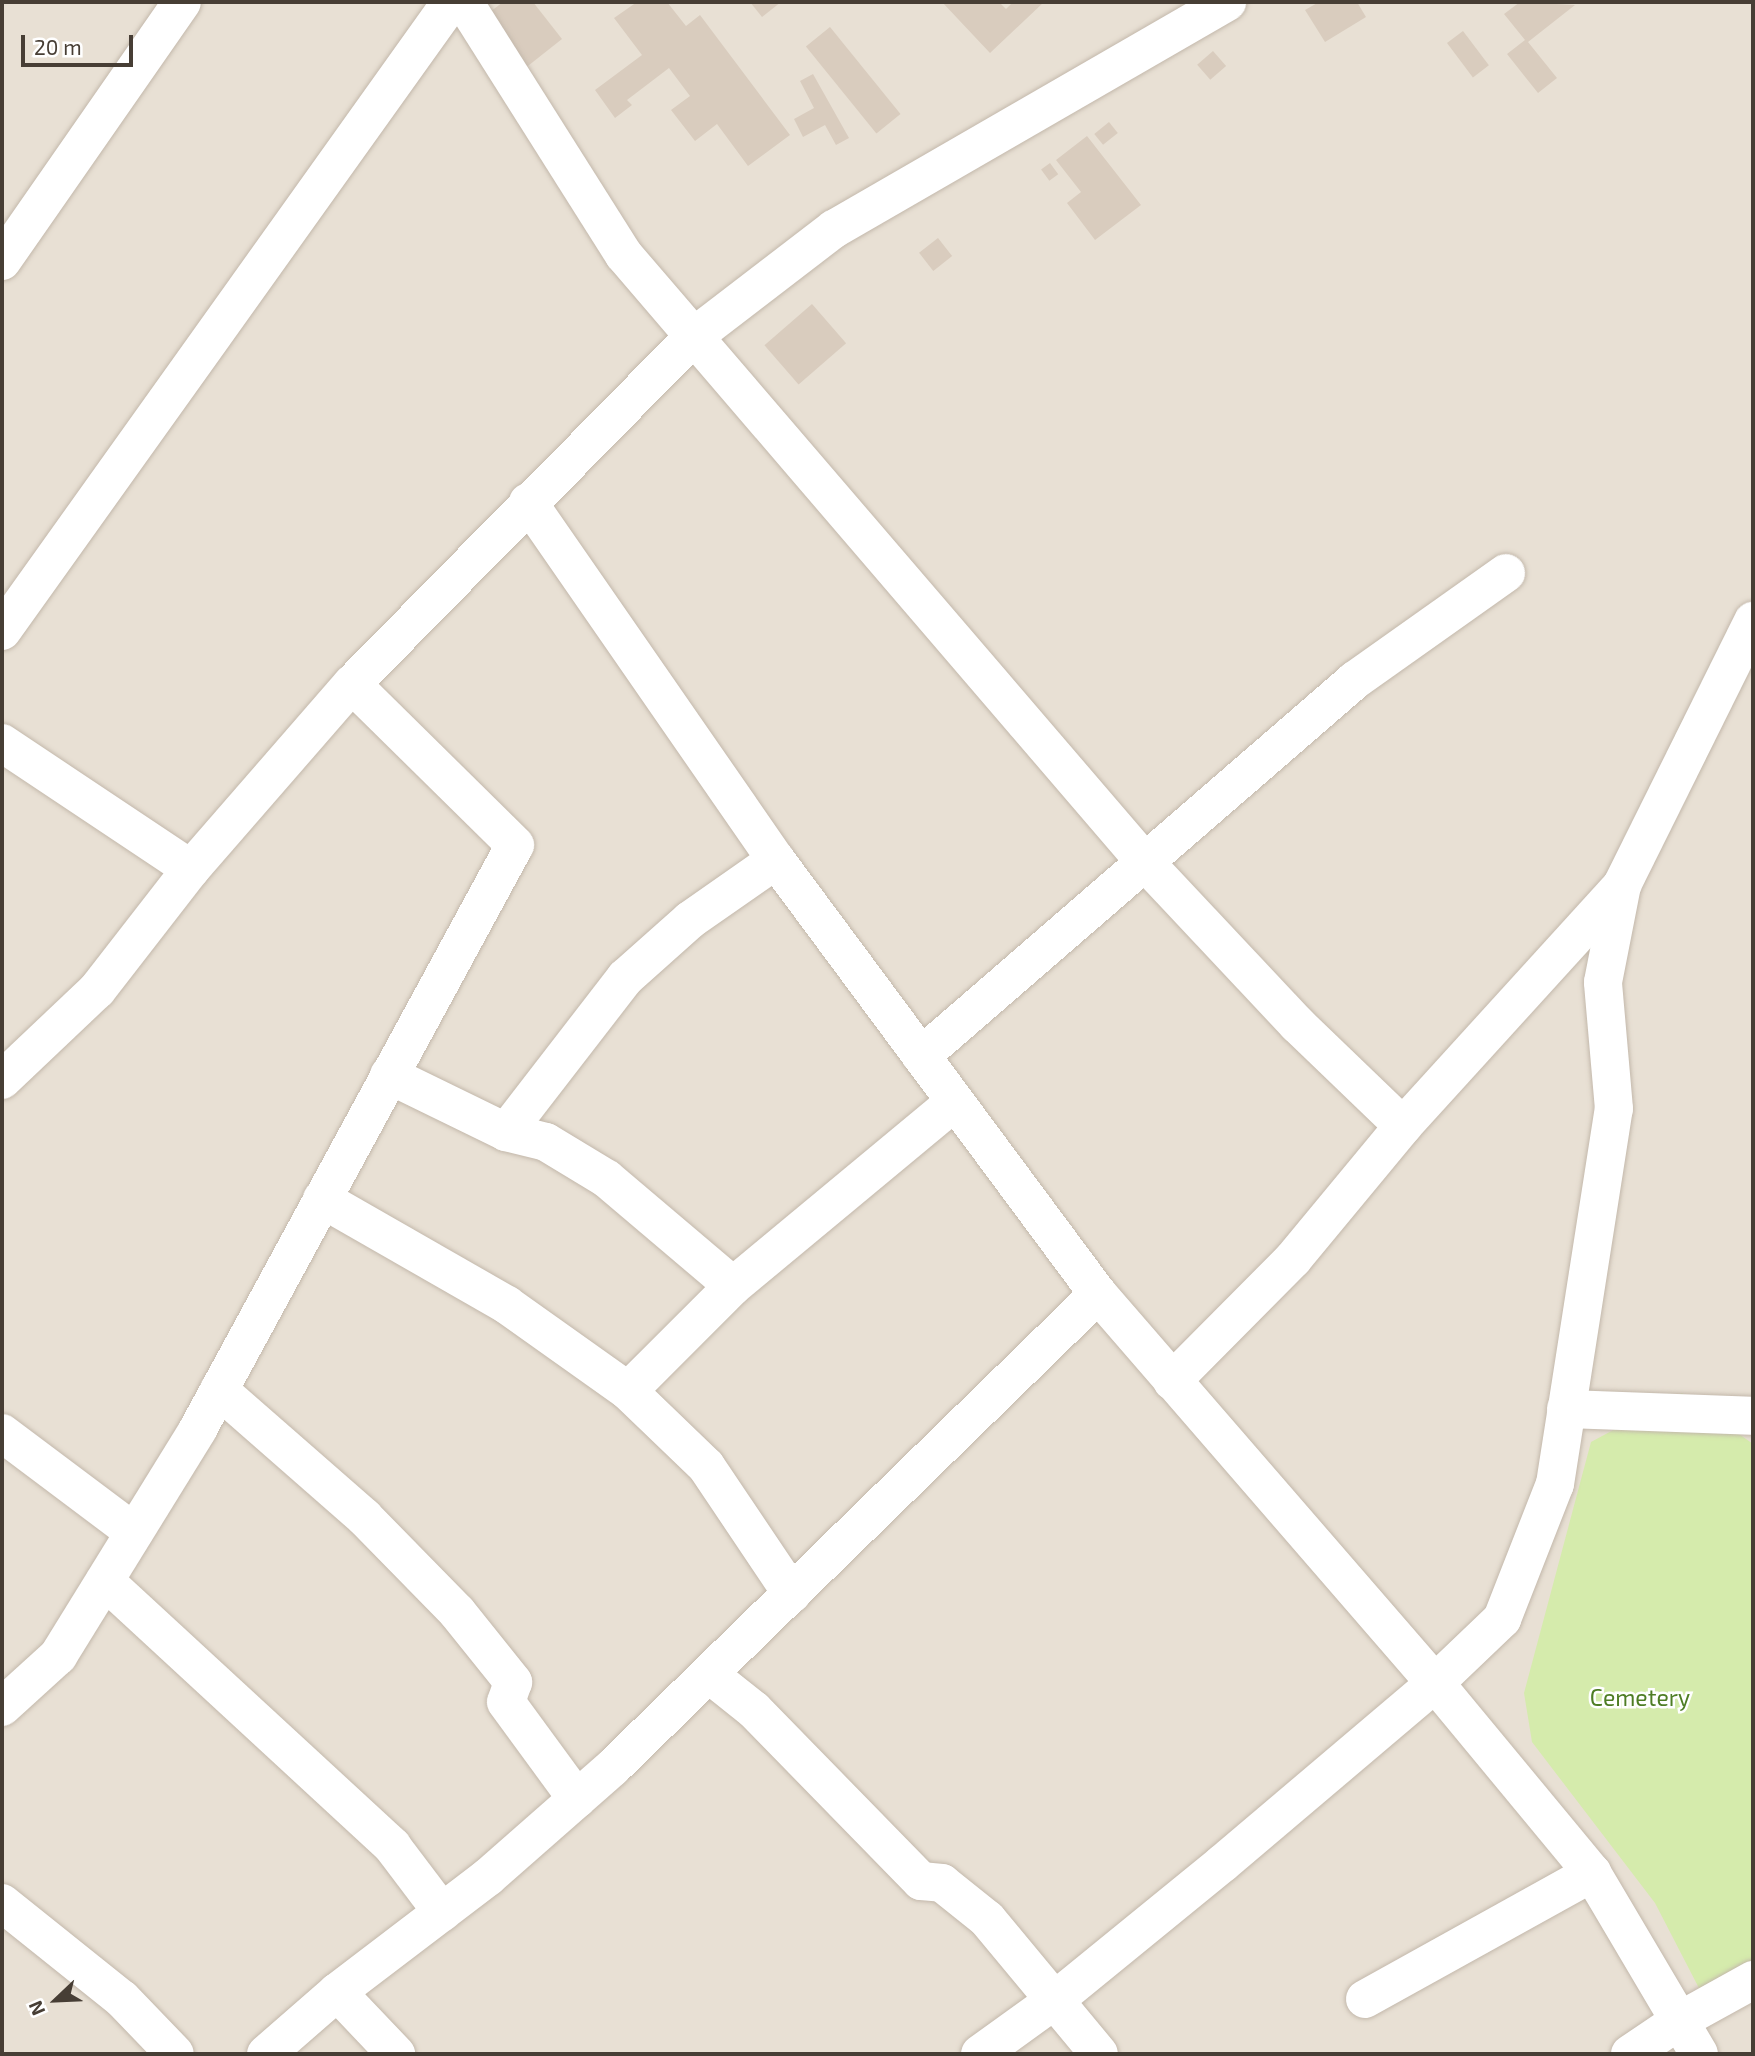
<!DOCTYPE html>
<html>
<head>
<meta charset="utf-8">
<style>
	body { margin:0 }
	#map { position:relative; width:1755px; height:2056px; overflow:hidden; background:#f4efe6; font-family:"Exo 2",sans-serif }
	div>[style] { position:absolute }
	.residential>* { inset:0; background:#e8e0d4; transform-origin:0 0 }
	.green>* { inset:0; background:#d5ebac }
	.building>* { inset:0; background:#d9ccbe; transform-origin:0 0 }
	.roads { filter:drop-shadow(0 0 2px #c3b8ab) drop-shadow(0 0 2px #c3b8ab) }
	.minor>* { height:38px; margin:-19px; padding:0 19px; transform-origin:19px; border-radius:19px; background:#fff }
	span { translate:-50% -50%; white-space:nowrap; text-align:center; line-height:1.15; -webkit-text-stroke:5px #fff; paint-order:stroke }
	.park-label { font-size:23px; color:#4e7d24 }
	.frame { position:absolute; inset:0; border:4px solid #473e35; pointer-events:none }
	.north { position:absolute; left:21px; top:1965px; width:70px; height:70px; -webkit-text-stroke:5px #fff; paint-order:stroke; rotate:247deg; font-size:19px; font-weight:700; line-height:28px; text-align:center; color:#473e35 }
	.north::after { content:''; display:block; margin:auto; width:24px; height:32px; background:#473e35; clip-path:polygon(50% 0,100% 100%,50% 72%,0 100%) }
	.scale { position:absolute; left:21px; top:35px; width:112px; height:32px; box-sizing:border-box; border:4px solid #473e35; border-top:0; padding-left:9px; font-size:21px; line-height:24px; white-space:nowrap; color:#473e35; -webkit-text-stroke:5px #fff; paint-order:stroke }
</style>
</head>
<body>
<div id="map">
	<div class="residential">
		<div style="left:2px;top:2px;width:1751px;height:2052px"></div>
	</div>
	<div class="green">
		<div style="clip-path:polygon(1682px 1393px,1753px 1444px,1753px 1969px,1702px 1994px,1655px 1903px,1532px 1742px,1524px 1693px,1591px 1442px)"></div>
	</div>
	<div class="building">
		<div style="clip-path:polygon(503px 2px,533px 2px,562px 39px,519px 73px,477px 22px)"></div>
		<div style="clip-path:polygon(637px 2px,667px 2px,686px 26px,700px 15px,790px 135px,748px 166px,717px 124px,695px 141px,671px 110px,690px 96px,669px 68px,627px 100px,632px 105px,615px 118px,595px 90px,642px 55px,614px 18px)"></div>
		<div style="clip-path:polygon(750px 2px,781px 2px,762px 17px)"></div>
		<div style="clip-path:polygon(942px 2px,999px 2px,1006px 9px,1013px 2px,1044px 2px,990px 53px)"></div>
		<div style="clip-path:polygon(1319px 2px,1357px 2px,1366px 17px,1325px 42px,1305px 10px)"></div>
		<div style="clip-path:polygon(1520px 2px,1575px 5px,1528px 42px,1557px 78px,1538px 93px,1507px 54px,1525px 40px,1504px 14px)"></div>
		<div style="left:830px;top:27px;width:112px;height:31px;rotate:51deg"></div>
		<div style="left:1463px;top:31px;width:43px;height:20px;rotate:53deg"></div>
		<div style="left:1213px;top:51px;width:20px;height:21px;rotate:49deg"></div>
		<div style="clip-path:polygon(813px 74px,849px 138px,836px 145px,825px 125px,803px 137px,794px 119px,814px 108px,800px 81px)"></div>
		<div style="left:1109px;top:122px;width:14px;height:19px;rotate:51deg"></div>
		<div style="clip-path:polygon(1087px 136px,1141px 205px,1095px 240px,1067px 203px,1081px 192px,1056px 160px)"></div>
		<div style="left:1050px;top:163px;width:14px;height:11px;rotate:54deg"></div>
		<div style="left:938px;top:238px;width:23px;height:24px;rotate:52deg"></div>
		<div style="left:812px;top:304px;width:52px;height:63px;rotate:49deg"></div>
	</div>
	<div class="roads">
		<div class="minor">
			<div style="left:464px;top:2px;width:299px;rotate:57.7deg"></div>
			<div style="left:624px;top:255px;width:799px;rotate:49.37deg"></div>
			<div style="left:1144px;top:861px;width:224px;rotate:46.8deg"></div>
			<div style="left:1297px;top:1024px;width:147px;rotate:43.9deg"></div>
			<div style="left:2px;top:261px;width:315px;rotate:-55.2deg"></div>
			<div style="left:528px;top:502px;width:436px;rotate:55.3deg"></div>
			<div style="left:776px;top:860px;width:540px;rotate:53.43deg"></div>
			<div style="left:1098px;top:1294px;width:515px;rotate:49.1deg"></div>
			<div style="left:1435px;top:1683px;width:246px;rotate:50.4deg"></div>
			<div style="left:1592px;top:1873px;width:210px;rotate:59.4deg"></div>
			<div style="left:2px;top:631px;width:773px;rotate:-54.48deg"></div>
			<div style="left:2px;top:743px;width:227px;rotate:33.7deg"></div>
			<div style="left:921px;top:1056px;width:574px;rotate:-40.9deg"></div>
			<div style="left:1355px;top:680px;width:185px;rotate:-35.3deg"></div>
			<div style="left:389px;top:1075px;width:130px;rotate:26deg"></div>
			<div style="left:506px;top:1132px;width:41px;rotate:14deg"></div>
			<div style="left:546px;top:1142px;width:71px;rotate:31.2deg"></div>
			<div style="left:607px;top:1179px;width:165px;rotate:40.3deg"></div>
			<div style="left:2px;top:1080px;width:131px;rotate:-43.5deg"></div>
			<div style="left:97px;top:990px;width:153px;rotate:-52.2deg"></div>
			<div style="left:191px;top:869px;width:245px;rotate:-49deg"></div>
			<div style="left:352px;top:684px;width:487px;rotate:-45.5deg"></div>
			<div style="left:693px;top:337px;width:178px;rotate:-37.5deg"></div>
			<div style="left:834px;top:229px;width:454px;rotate:-30deg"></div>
			<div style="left:506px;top:1132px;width:195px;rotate:-52.3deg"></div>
			<div style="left:625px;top:978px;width:87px;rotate:-41.7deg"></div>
			<div style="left:690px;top:920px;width:105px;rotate:-34.9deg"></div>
			<div style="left:322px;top:1199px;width:213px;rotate:29.8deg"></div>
			<div style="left:507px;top:1305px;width:148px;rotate:35.4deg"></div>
			<div style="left:628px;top:1391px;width:108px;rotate:43.9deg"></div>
			<div style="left:706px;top:1466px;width:154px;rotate:56.1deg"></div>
			<div style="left:1172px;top:1381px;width:172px;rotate:-45.2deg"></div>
			<div style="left:1293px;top:1259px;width:173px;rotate:-50.4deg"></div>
			<div style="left:1403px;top:1126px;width:326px;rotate:-47.7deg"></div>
			<div style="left:219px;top:1390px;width:193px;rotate:41.2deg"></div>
			<div style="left:364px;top:1517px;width:133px;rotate:45.6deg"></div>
			<div style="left:457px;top:1612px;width:90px;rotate:51.3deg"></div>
			<div style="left:513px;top:1682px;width:21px;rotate:109deg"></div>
			<div style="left:506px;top:1702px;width:120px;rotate:53.8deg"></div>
			<div style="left:628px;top:1391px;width:148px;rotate:-45deg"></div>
			<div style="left:733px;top:1286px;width:288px;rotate:-39.7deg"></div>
			<div style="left:1566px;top:1409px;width:187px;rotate:2.1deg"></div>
			<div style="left:2px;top:1433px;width:165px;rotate:36.9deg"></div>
			<div style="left:105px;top:1581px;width:391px;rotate:42.7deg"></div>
			<div style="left:392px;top:1846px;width:83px;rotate:52.9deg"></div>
			<div style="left:710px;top:1675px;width:56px;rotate:38.5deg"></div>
			<div style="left:754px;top:1710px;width:239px;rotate:45.7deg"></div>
			<div style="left:921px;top:1881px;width:21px;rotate:5deg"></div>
			<div style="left:942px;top:1883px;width:58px;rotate:38.7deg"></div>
			<div style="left:987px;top:1919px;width:175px;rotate:50.3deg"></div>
			<div style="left:2px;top:1707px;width:76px;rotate:-42.3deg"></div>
			<div style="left:58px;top:1656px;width:267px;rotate:-58.3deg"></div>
			<div style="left:198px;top:1429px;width:664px;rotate:-61.51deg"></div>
			<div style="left:515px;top:845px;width:229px;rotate:-135.4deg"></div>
			<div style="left:2px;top:1903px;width:154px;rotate:38.7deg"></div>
			<div style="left:122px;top:1999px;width:76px;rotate:46.1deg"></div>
			<div style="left:337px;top:1992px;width:86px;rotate:46.4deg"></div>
			<div style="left:1365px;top:1999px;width:260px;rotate:-29deg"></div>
			<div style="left:266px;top:2054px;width:94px;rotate:-41.1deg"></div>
			<div style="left:337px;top:1992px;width:190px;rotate:-37.3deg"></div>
			<div style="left:488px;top:1877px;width:165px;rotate:-41.3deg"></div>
			<div style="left:612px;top:1768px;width:679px;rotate:-44.28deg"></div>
			<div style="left:980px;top:2054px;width:92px;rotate:-35.8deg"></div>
			<div style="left:1055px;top:2000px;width:217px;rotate:-39.2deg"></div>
			<div style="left:1223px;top:1863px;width:278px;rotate:-40.3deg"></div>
			<div style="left:1435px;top:1683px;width:93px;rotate:-43.7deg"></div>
			<div style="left:1502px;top:1619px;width:145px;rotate:-68.6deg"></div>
			<div style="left:1555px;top:1484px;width:380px;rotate:-81.1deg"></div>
			<div style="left:1614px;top:1109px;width:127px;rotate:-95deg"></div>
			<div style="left:1603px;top:982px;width:99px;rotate:-78.9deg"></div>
			<div style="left:1622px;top:885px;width:295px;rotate:-63.6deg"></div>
			<div style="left:1630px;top:2054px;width:59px;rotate:-34deg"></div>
			<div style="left:1679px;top:2021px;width:85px;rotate:-29deg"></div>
		</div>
	</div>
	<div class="park-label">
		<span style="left:1640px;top:1697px">Cemetery</span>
	</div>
	<div class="frame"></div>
	<div class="north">N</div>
	<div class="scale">20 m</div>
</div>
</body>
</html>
